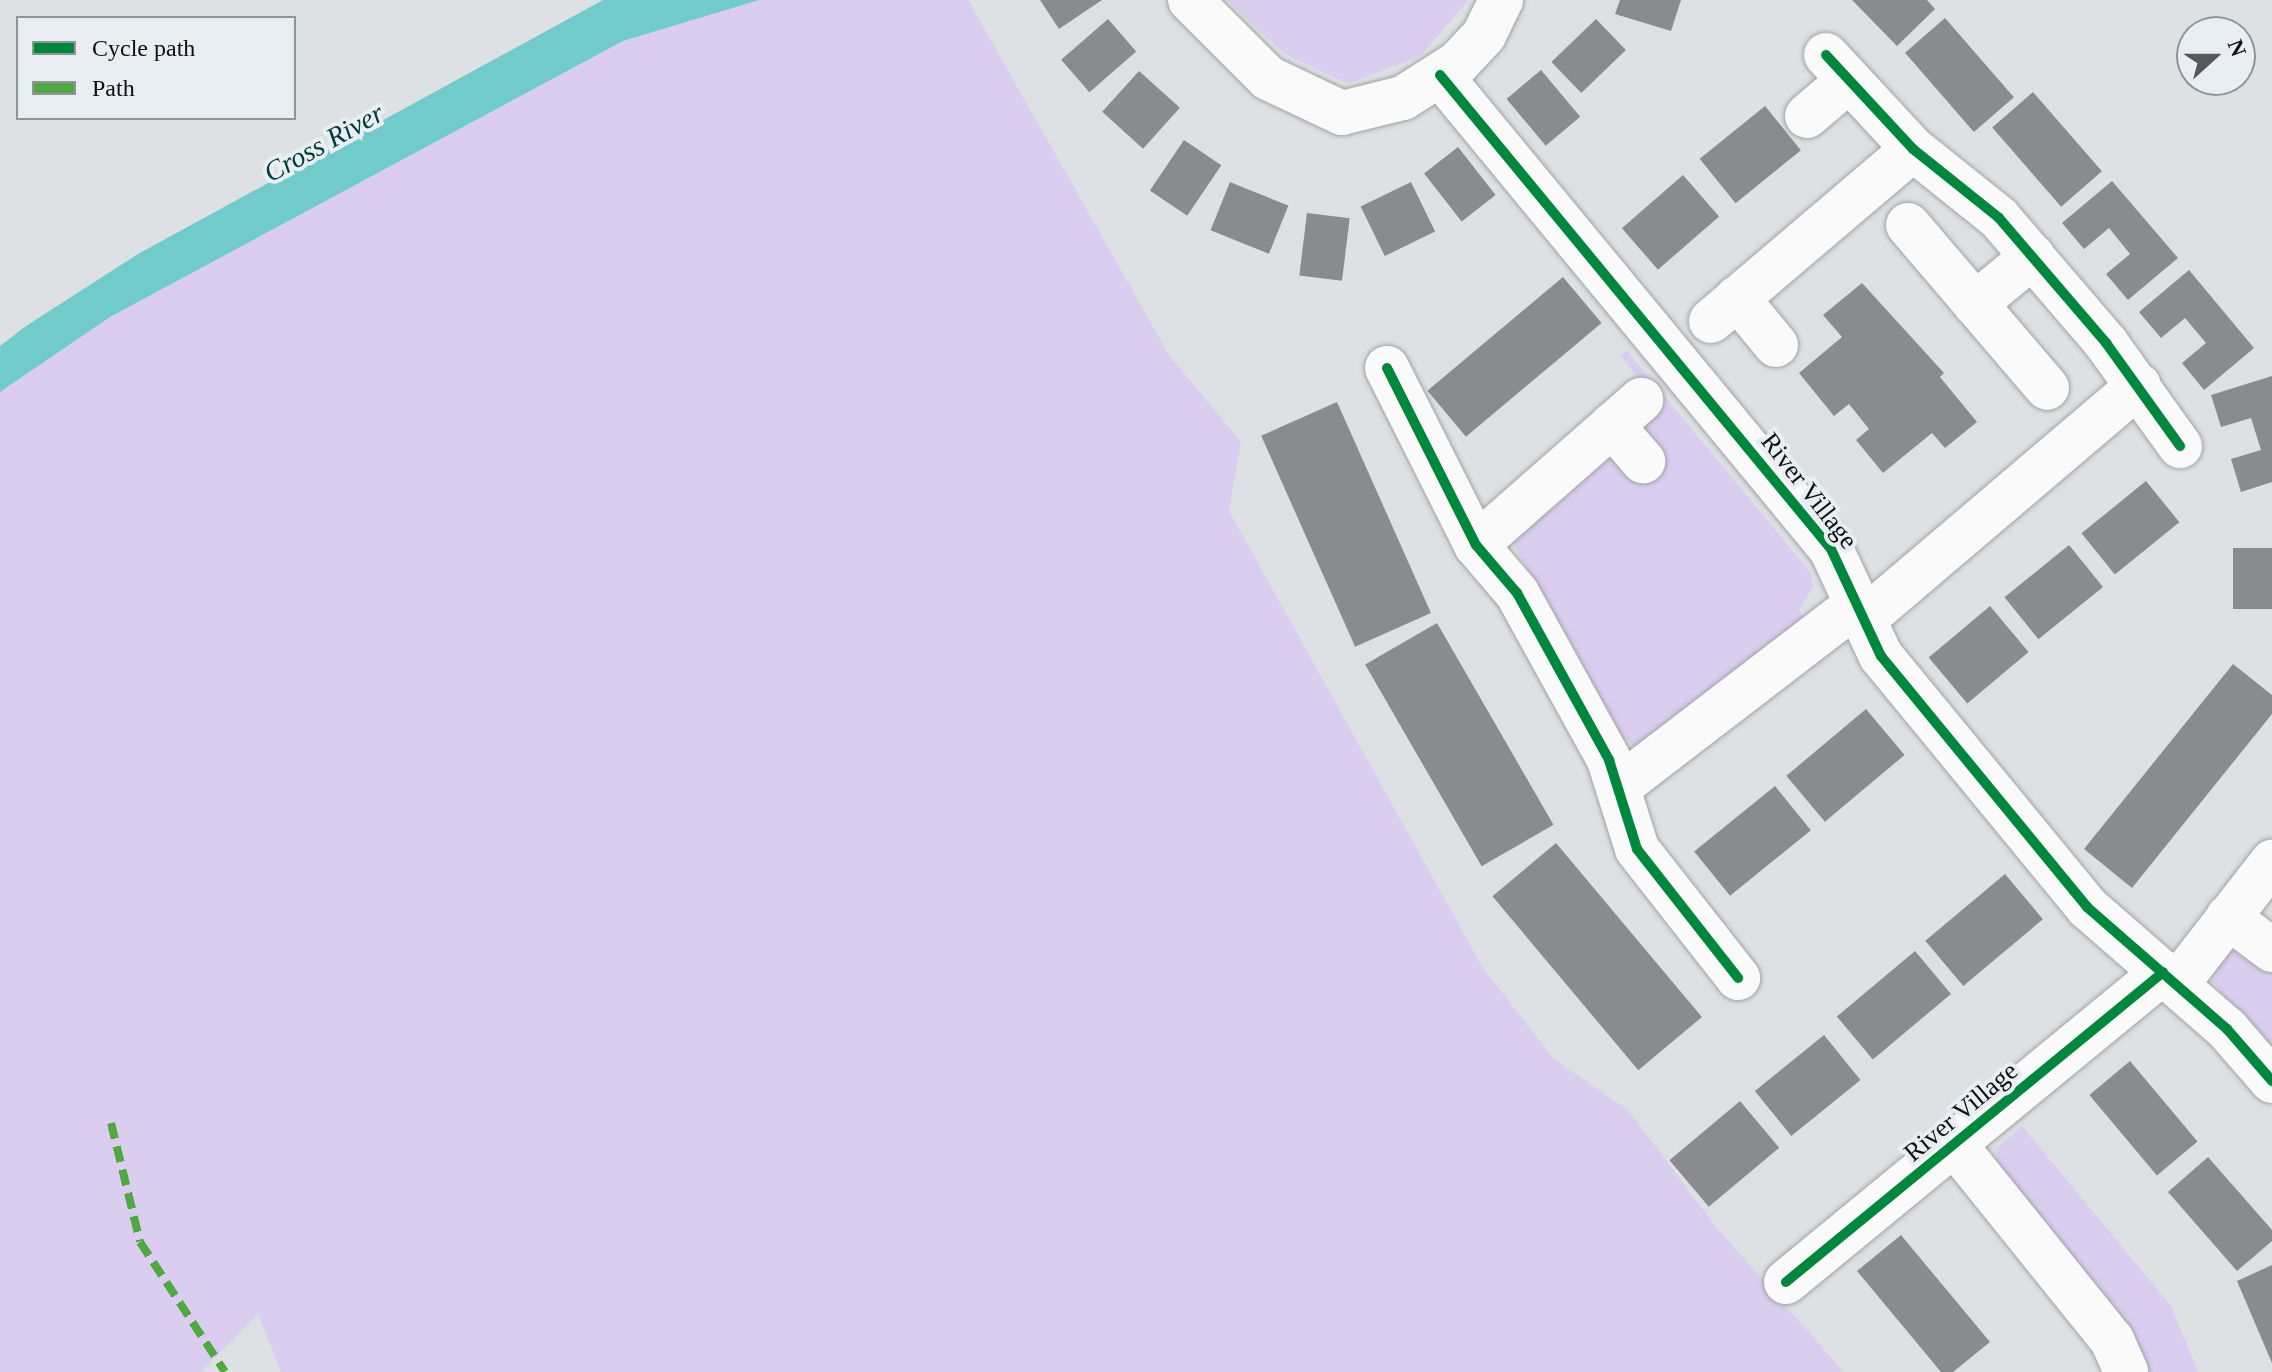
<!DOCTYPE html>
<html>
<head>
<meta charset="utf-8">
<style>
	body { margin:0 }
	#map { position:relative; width:2272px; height:1372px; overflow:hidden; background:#dee1e4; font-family:"Times New Roman",serif }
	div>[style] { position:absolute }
	.green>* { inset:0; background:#dbcdef }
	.water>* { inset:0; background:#72cbcb }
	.building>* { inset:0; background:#898b8d; transform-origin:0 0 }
	.roads { filter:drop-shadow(0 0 2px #a1a3a5) drop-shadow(0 0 2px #a1a3a5) }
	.minor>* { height:44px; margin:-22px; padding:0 22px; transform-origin:22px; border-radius:22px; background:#fafafb }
	.quiet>* { height:8px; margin-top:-4px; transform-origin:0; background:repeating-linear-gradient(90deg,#51a842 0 16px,transparent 0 24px) }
	.cycleway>* { height:10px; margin:-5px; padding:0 5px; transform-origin:5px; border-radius:5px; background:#00873e }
	span { translate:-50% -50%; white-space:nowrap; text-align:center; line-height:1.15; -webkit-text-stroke:8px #e9eef3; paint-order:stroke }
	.street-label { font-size:26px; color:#0e0f11 }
	.water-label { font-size:28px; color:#003c3c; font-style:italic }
	.legend { position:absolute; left:16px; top:16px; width:280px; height:104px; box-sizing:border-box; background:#e9eef3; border:2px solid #919599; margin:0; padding:10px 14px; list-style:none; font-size:24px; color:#0e0f11 }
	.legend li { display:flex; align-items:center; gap:16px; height:40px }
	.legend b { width:40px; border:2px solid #919599 }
	.north { position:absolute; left:2176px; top:16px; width:80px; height:80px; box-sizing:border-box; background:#e9eef3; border:2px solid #919599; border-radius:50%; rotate:69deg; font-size:22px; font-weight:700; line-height:32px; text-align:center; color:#0e0f11 }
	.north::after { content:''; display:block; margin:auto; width:28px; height:36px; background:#57585b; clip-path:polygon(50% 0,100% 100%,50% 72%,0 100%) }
</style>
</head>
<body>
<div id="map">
	<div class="green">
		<div style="clip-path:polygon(759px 0,968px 0,1169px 355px,1241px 442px,1229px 511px,1483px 968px,1554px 1059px,1628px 1110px,1717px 1228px,1844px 1372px,281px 1372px,258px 1314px,201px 1372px,0 1372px,0 392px,110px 317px,623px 41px)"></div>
		<div style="clip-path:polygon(1227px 0,1469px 0,1420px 56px,1348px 84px,1285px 54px)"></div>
		<div style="clip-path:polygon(1627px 351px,1811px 573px,1813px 587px,1799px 610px,1805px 618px,1649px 745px,1634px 746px,1611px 728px,1512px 541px,1604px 458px,1616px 458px,1660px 408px,1620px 355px)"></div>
		<div style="clip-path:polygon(2228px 950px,2241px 950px,2272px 972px,2272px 1053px,2211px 980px)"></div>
		<div style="clip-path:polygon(2022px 1126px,2171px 1306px,2198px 1372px,2145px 1372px,2000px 1167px,1995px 1149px)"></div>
	</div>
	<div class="water">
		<div style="clip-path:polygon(603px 0,759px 0,623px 41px,110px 317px,0 392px,0 346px,26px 326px,138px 254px)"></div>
	</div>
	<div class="building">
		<div style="clip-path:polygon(1040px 0,1102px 0,1059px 29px)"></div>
		<div style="clip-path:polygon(1620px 0,1681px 0,1671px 31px,1615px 14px)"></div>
		<div style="clip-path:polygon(1852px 0,1927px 0,1935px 9px,1897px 46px)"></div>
		<div style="left:1945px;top:18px;width:105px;height:53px;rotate:49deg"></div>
		<div style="left:1108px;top:19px;width:43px;height:62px;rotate:49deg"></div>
		<div style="left:1596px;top:19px;width:43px;height:62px;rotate:46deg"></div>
		<div style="left:1541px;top:70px;width:61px;height:45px;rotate:50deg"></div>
		<div style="left:1139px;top:71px;width:55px;height:55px;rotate:42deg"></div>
		<div style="left:2033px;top:92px;width:105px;height:54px;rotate:49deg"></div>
		<div style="left:1765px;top:106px;width:57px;height:84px;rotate:51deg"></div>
		<div style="left:1184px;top:140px;width:45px;height:61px;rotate:34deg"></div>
		<div style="left:1458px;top:147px;width:61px;height:43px;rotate:52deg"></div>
		<div style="left:1683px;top:175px;width:55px;height:81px;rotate:49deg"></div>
		<div style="clip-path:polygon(2112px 181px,2178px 258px,2128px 300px,2106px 274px,2130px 254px,2109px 228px,2084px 249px,2062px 223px)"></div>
		<div style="left:1230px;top:182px;width:63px;height:52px;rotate:22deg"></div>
		<div style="left:1411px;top:182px;width:55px;height:56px;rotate:64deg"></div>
		<div style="left:1307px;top:213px;width:43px;height:63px;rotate:7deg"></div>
		<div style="clip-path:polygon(2189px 270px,2254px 348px,2204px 390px,2182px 363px,2206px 343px,2185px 318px,2161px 338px,2139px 312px)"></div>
		<div style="left:1563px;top:277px;width:60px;height:177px;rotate:50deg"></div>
		<div style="clip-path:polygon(1862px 283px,1944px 373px,1940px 377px,1977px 422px,1945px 448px,1932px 433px,1883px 473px,1856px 440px,1869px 429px,1849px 404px,1834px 416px,1799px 373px,1842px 337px,1823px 315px)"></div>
		<div style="clip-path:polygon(2272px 376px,2272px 482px,2241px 492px,2231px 459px,2261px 450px,2251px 418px,2221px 427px,2211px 395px)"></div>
		<div style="left:1337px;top:402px;width:231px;height:83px;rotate:66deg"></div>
		<div style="left:2146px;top:481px;width:53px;height:83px;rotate:51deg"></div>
		<div style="left:2069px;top:545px;width:54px;height:83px;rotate:51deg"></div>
		<div style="left:2233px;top:548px;width:39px;height:61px"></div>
		<div style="left:1990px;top:606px;width:60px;height:80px;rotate:50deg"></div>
		<div style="left:1437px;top:623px;width:233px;height:83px;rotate:60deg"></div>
		<div style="clip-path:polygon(2233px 664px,2272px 695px,2272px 714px,2132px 888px,2084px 849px)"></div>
		<div style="left:1866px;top:709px;width:60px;height:104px;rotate:50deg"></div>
		<div style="left:1775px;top:786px;width:57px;height:104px;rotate:51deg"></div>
		<div style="left:1556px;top:843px;width:227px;height:83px;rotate:50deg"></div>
		<div style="left:2005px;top:874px;width:59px;height:104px;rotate:50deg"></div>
		<div style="left:1915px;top:951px;width:56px;height:102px;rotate:50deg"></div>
		<div style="left:1824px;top:1035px;width:58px;height:89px;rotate:51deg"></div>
		<div style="left:2130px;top:1061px;width:105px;height:53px;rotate:50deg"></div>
		<div style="left:1740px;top:1101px;width:61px;height:92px;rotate:50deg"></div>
		<div style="clip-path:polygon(2208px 1157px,2272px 1230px,2272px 1241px,2237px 1271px,2168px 1192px)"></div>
		<div style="clip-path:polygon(1901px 1235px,1990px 1342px,1953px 1372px,1941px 1372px,1857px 1271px)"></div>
		<div style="clip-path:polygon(2272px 1265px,2272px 1363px,2237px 1281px)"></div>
	</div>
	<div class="roads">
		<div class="minor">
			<div style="left:1190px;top:0;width:110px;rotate:45deg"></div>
			<div style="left:1268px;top:78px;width:82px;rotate:25.3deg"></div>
			<div style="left:1342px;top:113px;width:63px;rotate:-13.8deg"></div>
			<div style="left:1403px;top:98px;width:65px;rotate:-32.5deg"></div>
			<div style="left:1458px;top:63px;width:38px;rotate:-47deg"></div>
			<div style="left:1484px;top:35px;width:39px;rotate:-64deg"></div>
			<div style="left:1826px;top:55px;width:128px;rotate:47.2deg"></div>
			<div style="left:1913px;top:149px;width:110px;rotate:38.7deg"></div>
			<div style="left:1999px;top:218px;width:165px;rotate:49.4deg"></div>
			<div style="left:2106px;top:343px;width:127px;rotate:54.3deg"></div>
			<div style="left:1440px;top:75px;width:614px;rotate:50.48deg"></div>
			<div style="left:1831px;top:549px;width:118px;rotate:65deg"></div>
			<div style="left:1881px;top:656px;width:325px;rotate:50.6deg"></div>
			<div style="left:2087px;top:907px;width:186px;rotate:41.1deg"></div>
			<div style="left:2227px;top:1029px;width:69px;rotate:49.1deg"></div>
			<div style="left:1807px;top:116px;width:54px;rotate:-40.5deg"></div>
			<div style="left:1908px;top:225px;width:214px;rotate:49.5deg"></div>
			<div style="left:1737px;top:298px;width:61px;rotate:50.3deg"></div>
			<div style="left:1975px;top:304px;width:75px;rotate:-39.6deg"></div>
			<div style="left:1711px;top:321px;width:265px;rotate:-40.4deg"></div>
			<div style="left:1387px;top:368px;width:198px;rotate:63.3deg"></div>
			<div style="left:1476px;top:545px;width:63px;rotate:49.5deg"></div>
			<div style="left:1517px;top:593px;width:191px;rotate:61.1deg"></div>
			<div style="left:1609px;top:760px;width:93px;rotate:72.5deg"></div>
			<div style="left:1637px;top:849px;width:164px;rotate:51.9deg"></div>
			<div style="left:1612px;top:425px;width:48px;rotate:49.3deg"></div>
			<div style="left:1476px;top:545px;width:220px;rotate:-41.3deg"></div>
			<div style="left:1863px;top:620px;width:362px;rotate:-40.4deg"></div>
			<div style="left:1620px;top:786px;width:299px;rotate:-37.5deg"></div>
			<div style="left:2228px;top:917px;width:55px;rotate:36.9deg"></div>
			<div style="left:2177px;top:984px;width:155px;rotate:-52.1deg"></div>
			<div style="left:1955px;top:1145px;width:250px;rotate:51.2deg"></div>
			<div style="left:2112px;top:1340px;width:35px;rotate:66deg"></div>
			<div style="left:1786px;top:1282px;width:488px;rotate:-39.4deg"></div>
		</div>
	</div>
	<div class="quiet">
		<div style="left:111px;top:1123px;width:122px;rotate:76.3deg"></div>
		<div style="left:140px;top:1242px;width:155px;rotate:56.8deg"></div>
	</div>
	<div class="cycleway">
		<div style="left:1826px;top:55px;width:128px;rotate:47.2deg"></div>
		<div style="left:1913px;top:149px;width:110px;rotate:38.7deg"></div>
		<div style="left:1999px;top:218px;width:165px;rotate:49.4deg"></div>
		<div style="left:2106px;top:343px;width:127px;rotate:54.3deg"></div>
		<div style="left:1440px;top:75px;width:614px;rotate:50.48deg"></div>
		<div style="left:1831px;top:549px;width:118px;rotate:65deg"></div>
		<div style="left:1881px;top:656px;width:325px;rotate:50.6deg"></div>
		<div style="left:2087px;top:907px;width:186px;rotate:41.1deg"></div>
		<div style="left:2227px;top:1029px;width:69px;rotate:49.1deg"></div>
		<div style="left:1387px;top:368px;width:198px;rotate:63.3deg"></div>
		<div style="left:1476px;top:545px;width:63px;rotate:49.5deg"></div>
		<div style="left:1517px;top:593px;width:191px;rotate:61.1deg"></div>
		<div style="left:1609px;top:760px;width:93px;rotate:72.5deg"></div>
		<div style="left:1637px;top:849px;width:164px;rotate:51.9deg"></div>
		<div style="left:1786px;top:1282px;width:488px;rotate:-39.4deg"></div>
	</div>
	<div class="street-label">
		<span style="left:1809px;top:491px;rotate:52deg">River Village</span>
		<span style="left:1961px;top:1112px;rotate:-40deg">River Village</span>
	</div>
	<div class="water-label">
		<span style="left:324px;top:143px;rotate:-29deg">Cross River</span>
	</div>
	<ul class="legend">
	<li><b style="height:10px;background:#00873e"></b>Cycle path</li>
	<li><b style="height:10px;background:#51a842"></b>Path</li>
	</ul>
	<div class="north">N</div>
</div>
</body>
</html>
